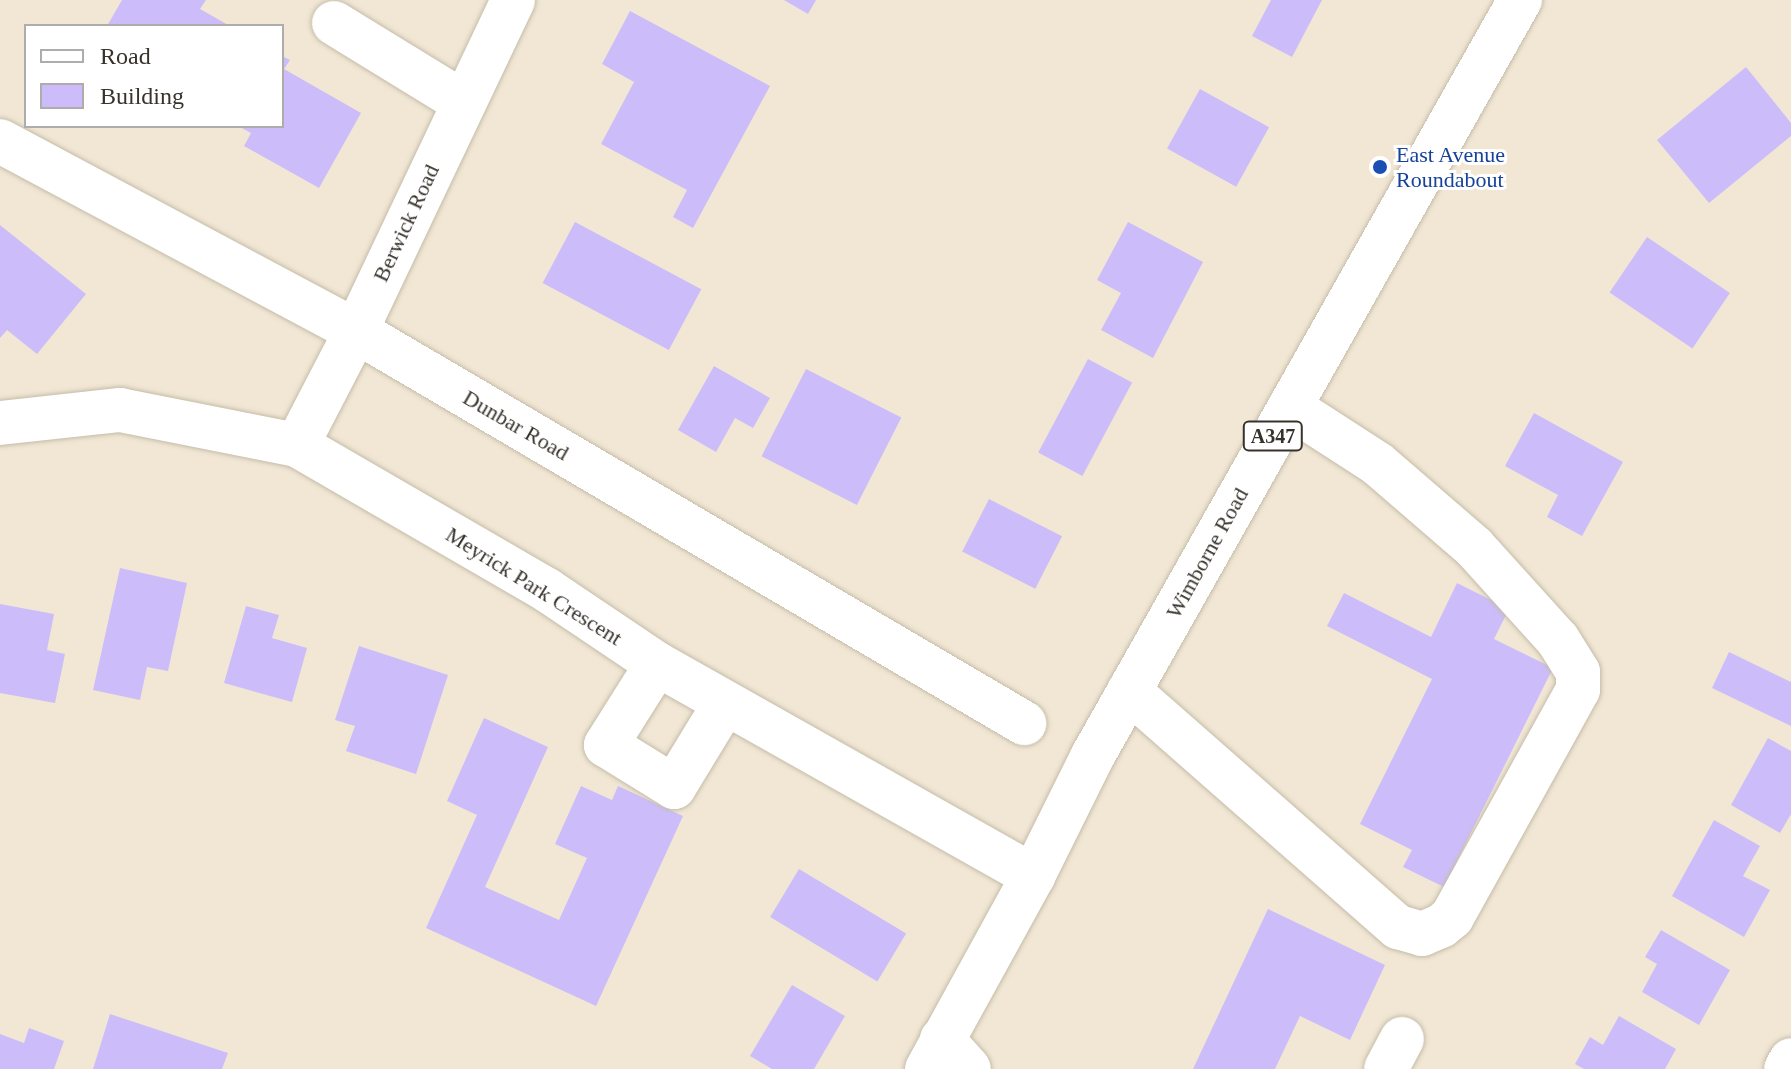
<!DOCTYPE html>
<html>
<head>
<meta charset="utf-8">
<style>
	body { margin:0 }
	#map { position:relative; width:1791px; height:1069px; overflow:hidden; background:#f1e7d4; font-family:Georgia,serif }
	div>[style] { position:absolute }
	.building>* { inset:0; background:#ccbdfa; transform-origin:0 0 }
	.roads { filter:drop-shadow(0 0 2px #c5bca9) drop-shadow(0 0 2px #c5bca9) }
	.minor>* { height:44px; margin:-22px; padding:0 22px; transform-origin:22px; border-radius:22px; background:#fff }
	.major>* { height:44px; margin:-22px; padding:0 22px; transform-origin:22px; border-radius:22px; background:#fff }
	.dots>* { width:22px; height:22px; translate:-50% -50%; box-sizing:border-box; border:4px solid #fff; border-radius:50% }
	span { translate:-50% -50%; white-space:nowrap; text-align:center; line-height:1.15; -webkit-text-stroke:6px #fff; paint-order:stroke }
	.shield-label span { padding:2px 6px; background:#fff; border:2px solid; border-radius:6px; -webkit-text-stroke-width:0 }
	.shield-label { font-size:20px; color:#37332c; font-weight:700 }
	.transit-label { font-size:22px; color:#164399 }
	.left { translate:0 -50%; text-align:left }
	.street-label { font-size:22px; color:#37332c }
	.legend { position:absolute; left:24px; top:24px; width:260px; height:104px; box-sizing:border-box; background:#fff; border:2px solid #afadab; margin:0; padding:10px 14px; list-style:none; font-size:24px; color:#37332c }
	.legend li { display:flex; align-items:center; gap:16px; height:40px }
	.legend b { width:40px; border:2px solid #afadab }
</style>
</head>
<body>
<div id="map">
	<div class="building">
		<div style="clip-path:polygon(122px 0,206px 0,200px 9px,230px 26px,107px 26px)"></div>
		<div style="clip-path:polygon(784px 0,816px 0,808px 14px)"></div>
		<div style="clip-path:polygon(1271px 0,1322px 0,1292px 57px,1252px 36px)"></div>
		<div style="clip-path:polygon(630px 11px,770px 86px,693px 228px,673px 217px,687px 190px,601px 144px,634px 82px,602px 64px)"></div>
		<div style="clip-path:polygon(282px 56px,290px 60px,284px 69px,361px 113px,319px 188px,244px 146px,251px 133px,238px 126px,282px 126px)"></div>
		<div style="clip-path:polygon(1746px 67px,1791px 123px,1791px 136px,1709px 203px,1657px 140px)"></div>
		<div style="left:1200px;top:89px;width:79px;height:68px;rotate:29deg"></div>
		<div style="left:575px;top:222px;width:143px;height:69px;rotate:28deg"></div>
		<div style="clip-path:polygon(1128px 222px,1203px 262px,1153px 358px,1101px 330px,1121px 293px,1097px 280px)"></div>
		<div style="clip-path:polygon(0 225px,86px 294px,37px 354px,7px 330px,0 338px)"></div>
		<div style="left:1647px;top:237px;width:100px;height:67px;rotate:34deg"></div>
		<div style="left:1088px;top:359px;width:50px;height:106px;rotate:28deg"></div>
		<div style="clip-path:polygon(714px 366px,770px 398px,753px 428px,735px 418px,716px 452px,678px 430px)"></div>
		<div style="left:806px;top:369px;width:107px;height:98px;rotate:27deg"></div>
		<div style="clip-path:polygon(1534px 413px,1623px 462px,1582px 536px,1547px 517px,1558px 495px,1505px 466px)"></div>
		<div style="left:989px;top:499px;width:82px;height:59px;rotate:27deg"></div>
		<div style="clip-path:polygon(120px 568px,187px 583px,168px 671px,147px 667px,140px 700px,93px 690px)"></div>
		<div style="clip-path:polygon(1457px 583px,1509px 609px,1494px 639px,1553px 668px,1444px 887px,1403px 867px,1412px 850px,1360px 824px,1432px 679px,1327px 626px,1344px 593px,1431px 637px)"></div>
		<div style="clip-path:polygon(0 604px,54px 614px,47px 650px,65px 654px,55px 703px,0 693px)"></div>
		<div style="clip-path:polygon(246px 606px,279px 615px,272px 638px,307px 648px,292px 702px,224px 683px)"></div>
		<div style="clip-path:polygon(359px 646px,448px 675px,416px 774px,346px 751px,355px 726px,335px 720px)"></div>
		<div style="clip-path:polygon(1729px 652px,1791px 682px,1791px 726px,1712px 688px)"></div>
		<div style="clip-path:polygon(484px 718px,548px 747px,485px 887px,559px 920px,587px 858px,555px 844px,581px 786px,612px 800px,618px 786px,683px 816px,596px 1006px,426px 928px,477px 815px,447px 801px)"></div>
		<div style="clip-path:polygon(1768px 738px,1791px 751px,1791px 814px,1780px 833px,1731px 805px)"></div>
		<div style="clip-path:polygon(1714px 820px,1760px 846px,1743px 876px,1770px 890px,1744px 937px,1672px 896px)"></div>
		<div style="left:799px;top:869px;width:125px;height:56px;rotate:31deg"></div>
		<div style="clip-path:polygon(1268px 909px,1385px 965px,1350px 1040px,1300px 1016px,1275px 1069px,1193px 1069px)"></div>
		<div style="clip-path:polygon(1661px 930px,1730px 970px,1699px 1025px,1642px 992px,1657px 964px,1645px 957px)"></div>
		<div style="clip-path:polygon(792px 985px,845px 1016px,814px 1069px,772px 1069px,750px 1056px)"></div>
		<div style="clip-path:polygon(110px 1014px,228px 1053px,222px 1069px,93px 1069px)"></div>
		<div style="clip-path:polygon(1619px 1016px,1676px 1049px,1665px 1069px,1584px 1069px,1575px 1064px,1590px 1037px,1603px 1045px)"></div>
		<div style="clip-path:polygon(29px 1028px,64px 1041px,54px 1069px,0 1069px,0 1034px,24px 1043px)"></div>
	</div>
	<div class="roads">
		<div class="minor">
			<div style="left:334px;top:23px;width:151px;rotate:31.5deg"></div>
			<div style="left:0;top:141px;width:404px;rotate:28.1deg"></div>
			<div style="left:356px;top:331px;width:775px;rotate:30.41deg"></div>
			<div style="left:0;top:423px;width:121px;rotate:-6.2deg"></div>
			<div style="left:120px;top:410px;width:180px;rotate:11.2deg"></div>
			<div style="left:297px;top:445px;width:289px;rotate:30.1deg"></div>
			<div style="left:547px;top:590px;width:133px;rotate:33.9deg"></div>
			<div style="left:657px;top:664px;width:432px;rotate:29.4deg"></div>
			<div style="left:297px;top:445px;width:128px;rotate:-62.6deg"></div>
			<div style="left:356px;top:331px;width:366px;rotate:-64.6deg"></div>
			<div style="left:657px;top:664px;width:96px;rotate:122.2deg"></div>
			<div style="left:606px;top:745px;width:80px;rotate:31.7deg"></div>
			<div style="left:674px;top:787px;width:98px;rotate:-58.7deg"></div>
			<div style="left:1129px;top:691px;width:358px;rotate:41.3deg"></div>
			<div style="left:1398px;top:927px;width:25px;rotate:16deg"></div>
			<div style="left:1422px;top:934px;width:21px;rotate:-23deg"></div>
			<div style="left:1441px;top:926px;width:14px;rotate:-39deg"></div>
			<div style="left:1452px;top:917px;width:260px;rotate:-61deg"></div>
			<div style="left:1578px;top:690px;width:18px;rotate:-90deg"></div>
			<div style="left:1578px;top:672px;width:38px;rotate:-122deg"></div>
			<div style="left:1558px;top:640px;width:125px;rotate:-132.1deg"></div>
			<div style="left:1474px;top:547px;width:127px;rotate:-139.2deg"></div>
			<div style="left:1378px;top:464px;width:105px;rotate:-147.1deg"></div>
			<div style="left:942px;top:1039px;width:40px;rotate:48deg"></div>
			<div style="left:1386px;top:1069px;width:34px;rotate:-62deg"></div>
			<div style="left:1786px;top:1069px;width:10px;rotate:-61deg"></div>
		</div>
		<div class="major">
			<div style="left:927px;top:1069px;width:220px;rotate:-61.2deg"></div>
			<div style="left:1033px;top:876px;width:133px;rotate:-63.6deg"></div>
			<div style="left:1092px;top:757px;width:870px;rotate:-60.52deg"></div>
		</div>
	</div>
	<div class="dots">
		<div style="left:1380px;top:167px;background:#1a4fb4"></div>
	</div>
	<div class="shield-label">
		<span style="left:1273px;top:436px">A347</span>
	</div>
	<div class="transit-label">
		<span class="left" style="left:1396px;top:167px">East Avenue<br>Roundabout</span>
	</div>
	<div class="street-label">
		<span style="left:406px;top:223px;rotate:-65deg">Berwick Road</span>
		<span style="left:516px;top:425px;rotate:30deg">Dunbar Road</span>
		<span style="left:1207px;top:553px;rotate:-61deg">Wimborne Road</span>
		<span style="left:534px;top:586px;rotate:32deg">Meyrick Park Crescent</span>
	</div>
	<ul class="legend">
	<li><b style="height:10px;background:#fff"></b>Road</li>
	<li><b style="height:22px;background:#ccbdfa"></b>Building</li>
	</ul>
</div>
</body>
</html>
